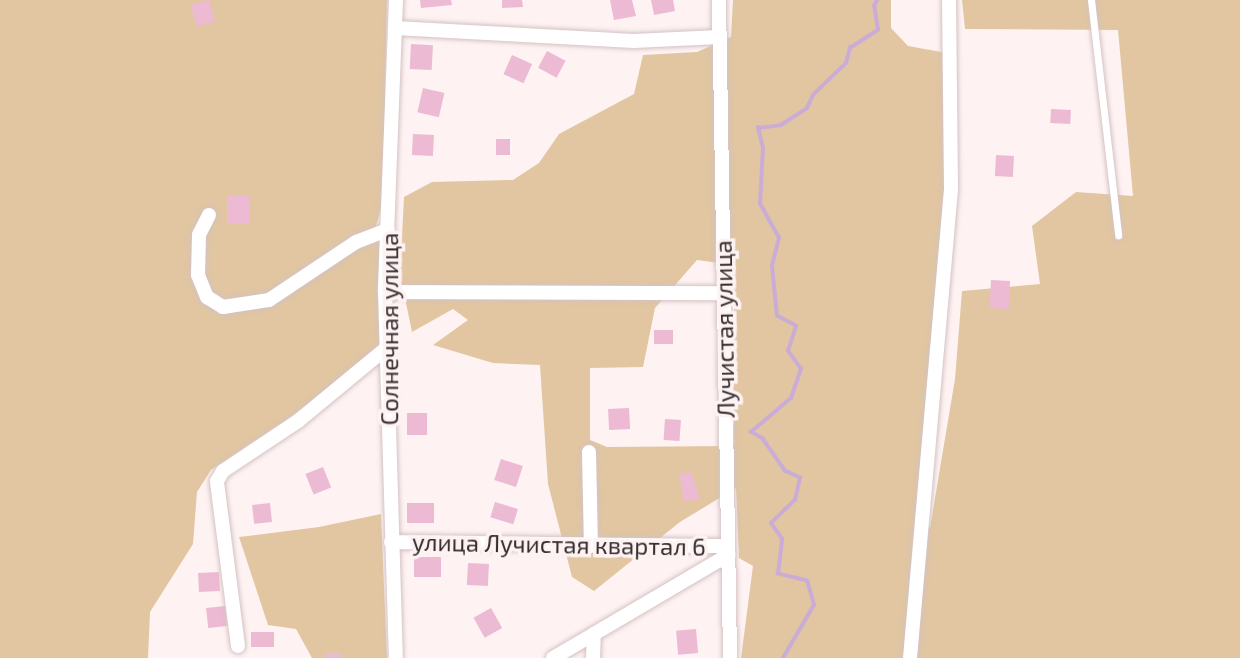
<!DOCTYPE html>
<html>
<head>
<meta charset="utf-8">
<style>
	body { margin:0 }
	#map { position:relative; width:1240px; height:658px; overflow:hidden; background:#fef2f3; font-family:"Exo 2",sans-serif }
	div>[style] { position:absolute }
	.green>* { inset:0; background:#e1c6a1 }
	.stream>* { height:3.5px; margin:-1.75px; padding:0 1.75px; transform-origin:1.75px; border-radius:1.75px; background:#caacd6 }
	.building>* { inset:0; background:#ecbad3; transform-origin:0 0 }
	.roads { filter:drop-shadow(0 0 2px #d4c2c2) drop-shadow(0 0 2px #d4c2c2) }
	.lane>* { height:7px; margin:-3.5px; padding:0 3.5px; transform-origin:3.5px; border-radius:3.5px; background:#fff }
	.street>* { height:14px; margin:-7px; padding:0 7px; transform-origin:7px; border-radius:7px; background:#fff }
	span { translate:-50% -50%; white-space:nowrap; text-align:center; line-height:1.15; -webkit-text-stroke:7px #fef2f3; paint-order:stroke }
	.street-label { font-size:24px; color:#362f2f }
</style>
</head>
<body>
<div id="map">
	<div class="green">
		<div style="clip-path:polygon(0 0,387px 0,383px 201px,376px 226px,384px 236px,384px 346px,311px 403px,211px 470px,197px 492px,193px 544px,150px 612px,148px 658px,0 658px)"></div>
		<div style="clip-path:polygon(evenodd,733px 0,891px 0,891px 28px,908px 46px,947px 53px,946px 179px,915px 521px,930px 528px,955px 379px,962px 291px,1040px 284px,1032px 226px,1076px 192px,1133px 196px,1118px 30px,965px 29px,962px 0,1240px 0,1240px 658px,741px 658px,753px 566px,739px 558px,736px 488px,680px 522px,594px 591px,572px 577px,548px 484px,540px 365px,493px 363px,433px 345px,468px 320px,453px 309px,412px 332px,400px 274px,404px 197px,432px 182px,513px 180px,539px 163px,559px 134px,634px 94px,643px 55px,697px 52px,731px 37px,733px 0,697px 260px,734px 265px,734px 446px,607px 447px,590px 440px,590px 368px,643px 367px,655px 308px,697px 260px)"></div>
		<div style="clip-path:polygon(381px 514px,387px 658px,312px 658px,296px 629px,268px 625px,239px 537px,319px 527px)"></div>
	</div>
	<div class="stream">
		<div style="left:783px;top:658px;width:61px;rotate:-59.7deg"></div>
		<div style="left:814px;top:605px;width:25px;rotate:-106deg"></div>
		<div style="left:807px;top:581px;width:30px;rotate:-166deg"></div>
		<div style="left:778px;top:574px;width:35px;rotate:-83deg"></div>
		<div style="left:782px;top:539px;width:19px;rotate:-125deg"></div>
		<div style="left:771px;top:523px;width:33px;rotate:-44deg"></div>
		<div style="left:795px;top:500px;width:23px;rotate:-77deg"></div>
		<div style="left:800px;top:478px;width:17px;rotate:-155deg"></div>
		<div style="left:785px;top:471px;width:39px;rotate:-125deg"></div>
		<div style="left:763px;top:439px;width:14px;rotate:-150deg"></div>
		<div style="left:751px;top:432px;width:52px;rotate:-40.4deg"></div>
		<div style="left:791px;top:398px;width:31px;rotate:-71deg"></div>
		<div style="left:801px;top:369px;width:22px;rotate:-126deg"></div>
		<div style="left:788px;top:351px;width:26px;rotate:-72deg"></div>
		<div style="left:796px;top:326px;width:21px;rotate:-152deg"></div>
		<div style="left:777px;top:316px;width:50px;rotate:-95.7deg"></div>
		<div style="left:772px;top:266px;width:29px;rotate:-76deg"></div>
		<div style="left:779px;top:238px;width:39px;rotate:-119deg"></div>
		<div style="left:760px;top:204px;width:56px;rotate:-86.9deg"></div>
		<div style="left:763px;top:148px;width:21px;rotate:-104deg"></div>
		<div style="left:758px;top:128px;width:23px;rotate:-7deg"></div>
		<div style="left:781px;top:125px;width:31px;rotate:-33deg"></div>
		<div style="left:807px;top:108px;width:14px;rotate:-65deg"></div>
		<div style="left:813px;top:95px;width:46px;rotate:-44.1deg"></div>
		<div style="left:846px;top:63px;width:16px;rotate:-75deg"></div>
		<div style="left:850px;top:48px;width:33px;rotate:-33deg"></div>
		<div style="left:878px;top:30px;width:24px;rotate:-99deg"></div>
		<div style="left:874px;top:6px;width:7px;rotate:-63deg"></div>
	</div>
	<div class="building">
		<div style="left:209px;top:0;width:22px;height:19px;rotate:74deg"></div>
		<div style="clip-path:polygon(420px 0,451px 0,452px 5px,421px 8px)"></div>
		<div style="clip-path:polygon(502px 0,522px 0,523px 7px,502px 8px)"></div>
		<div style="clip-path:polygon(610px 0,632px 0,636px 16px,614px 20px)"></div>
		<div style="clip-path:polygon(651px 0,673px 0,675px 11px,654px 15px)"></div>
		<div style="left:411px;top:44px;width:22px;height:25px;rotate:3deg"></div>
		<div style="left:547px;top:51px;width:21px;height:19px;rotate:28deg"></div>
		<div style="left:512px;top:55px;width:22px;height:21px;rotate:24deg"></div>
		<div style="left:423px;top:88px;width:22px;height:25px;rotate:13deg"></div>
		<div style="left:1051px;top:109px;width:20px;height:14px;rotate:3deg"></div>
		<div style="left:413px;top:134px;width:21px;height:21px;rotate:3deg"></div>
		<div style="left:496px;top:139px;width:14px;height:16px"></div>
		<div style="left:996px;top:155px;width:18px;height:21px;rotate:3deg"></div>
		<div style="left:227px;top:196px;width:22px;height:28px"></div>
		<div style="left:991px;top:280px;width:19px;height:28px;rotate:3deg"></div>
		<div style="left:654px;top:330px;width:19px;height:14px"></div>
		<div style="left:629px;top:408px;width:21px;height:21px;rotate:87deg"></div>
		<div style="left:407px;top:413px;width:20px;height:22px"></div>
		<div style="left:665px;top:419px;width:16px;height:21px;rotate:4deg"></div>
		<div style="left:501px;top:459px;width:23px;height:22px;rotate:18deg"></div>
		<div style="left:323px;top:467px;width:22px;height:19px;rotate:68deg"></div>
		<div style="clip-path:polygon(691px 472px,700px 499px,684px 501px,679px 474px)"></div>
		<div style="left:495px;top:502px;width:24px;height:16px;rotate:17deg"></div>
		<div style="left:270px;top:503px;width:19px;height:18px;rotate:84deg"></div>
		<div style="left:407px;top:503px;width:27px;height:20px"></div>
		<div style="left:414px;top:557px;width:27px;height:20px"></div>
		<div style="left:468px;top:563px;width:21px;height:22px;rotate:3deg"></div>
		<div style="left:219px;top:572px;width:19px;height:21px;rotate:87deg"></div>
		<div style="left:225px;top:606px;width:20px;height:19px;rotate:84deg"></div>
		<div style="left:491px;top:608px;width:23px;height:20px;rotate:61deg"></div>
		<div style="left:696px;top:629px;width:24px;height:20px;rotate:85deg"></div>
		<div style="left:251px;top:632px;width:23px;height:15px"></div>
		<div style="left:325px;top:653px;width:16px;height:5px"></div>
	</div>
	<div class="roads">
		<div class="lane">
			<div style="left:1091px;top:0;width:237px;rotate:83.4deg"></div>
		</div>
		<div class="street">
			<div style="left:396px;top:0;width:292px;rotate:92.2deg"></div>
			<div style="left:385px;top:292px;width:366px;rotate:88.3deg"></div>
			<div style="left:719px;top:0;width:658px;rotate:89.04deg"></div>
			<div style="left:395px;top:28px;width:239px;rotate:3.1deg"></div>
			<div style="left:634px;top:41px;width:85px;rotate:-2.7deg"></div>
			<div style="left:209px;top:215px;width:22px;rotate:117deg"></div>
			<div style="left:199px;top:235px;width:40px;rotate:91.4deg"></div>
			<div style="left:198px;top:275px;width:24px;rotate:68deg"></div>
			<div style="left:207px;top:297px;width:19px;rotate:32deg"></div>
			<div style="left:223px;top:307px;width:47px;rotate:-8.7deg"></div>
			<div style="left:269px;top:300px;width:105px;rotate:-33.7deg"></div>
			<div style="left:356px;top:242px;width:34px;rotate:-21deg"></div>
			<div style="left:385px;top:292px;width:338px;rotate:0.2deg"></div>
			<div style="left:589px;top:452px;width:94px;rotate:88.8deg"></div>
			<div style="left:391px;top:542px;width:336px;rotate:0.7deg"></div>
			<div style="left:238px;top:646px;width:166px;rotate:-97.3deg"></div>
			<div style="left:217px;top:481px;width:12px;rotate:-59deg"></div>
			<div style="left:223px;top:471px;width:90px;rotate:-33.7deg"></div>
			<div style="left:298px;top:421px;width:118px;rotate:-39.5deg"></div>
			<div style="left:553px;top:658px;width:48px;rotate:-30.3deg"></div>
			<div style="left:593px;top:658px;width:24px;rotate:-88deg"></div>
			<div style="left:594px;top:634px;width:156px;rotate:-30.5deg"></div>
			<div style="left:910px;top:658px;width:472px;rotate:-85deg"></div>
			<div style="left:951px;top:188px;width:188px;rotate:-90.6deg"></div>
		</div>
	</div>
	<div class="street-label">
		<span style="left:389px;top:329px;rotate:-90deg">Солнечная улица</span>
		<span style="left:724px;top:329px;rotate:-91deg">Лучистая улица</span>
		<span style="left:559px;top:544px;rotate:1deg">улица Лучистая квартал 6</span>
	</div>
</div>
</body>
</html>
